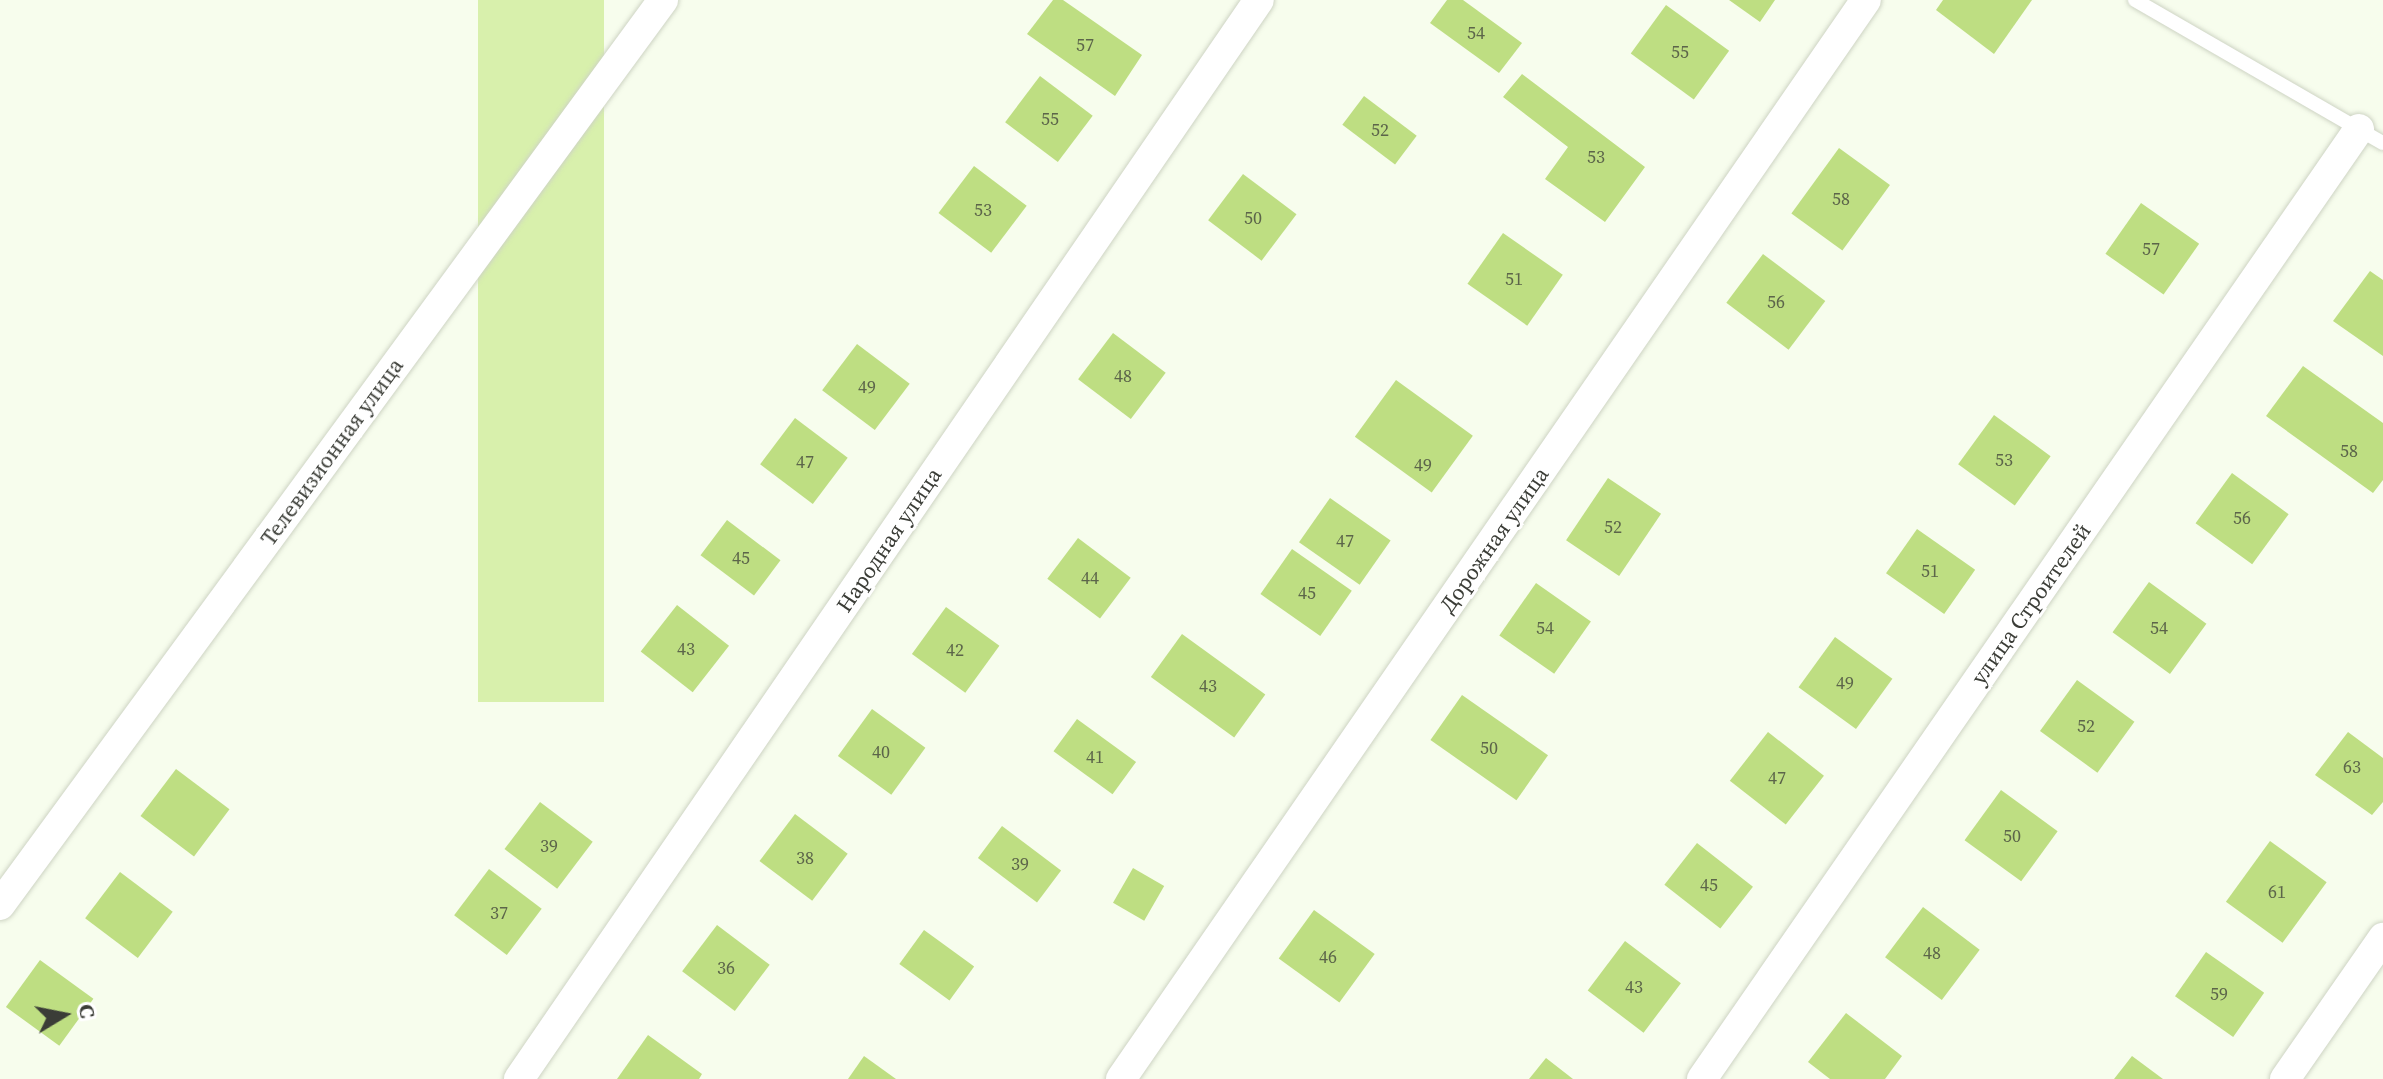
<!DOCTYPE html>
<html>
<head>
<meta charset="utf-8">
<style>
	body { margin:0 }
	#map { position:relative; width:2383px; height:1079px; overflow:hidden; background:#f7fded; font-family:"Source Serif 4",serif }
	div>[style] { position:absolute }
	.green>* { inset:0; background:#d8f0ac; transform-origin:0 0 }
	.building>* { inset:0; background:#bede82; transform-origin:0 0 }
	.roads { filter:drop-shadow(0 0 2px #ced4c4) drop-shadow(0 0 2px #ced4c4) }
	.service>* { height:14px; margin:-7px; padding:0 7px; transform-origin:7px; border-radius:7px; background:#fff }
	.minor>* { height:30px; margin:-15px; padding:0 15px; transform-origin:15px; border-radius:15px; background:#fff }
	span { translate:-50% -50%; white-space:nowrap; text-align:center; line-height:1.15; -webkit-text-stroke:6px #fff; paint-order:stroke }
	.number-label { font-size:18px; color:#5c654a }
	.number-label span { -webkit-text-stroke-width:0 }
	.street-label { font-size:22px; color:#3b3d37 }
	.north { position:absolute; left:24px; top:975px; width:80px; height:80px; -webkit-text-stroke:6px #fff; paint-order:stroke; rotate:80deg; font-size:22px; font-weight:700; line-height:32px; text-align:center; color:#3b3d37 }
	.north::after { content:''; display:block; margin:auto; width:28px; height:36px; background:#3b3d37; clip-path:polygon(50% 0,100% 100%,50% 72%,0 100%) }
</style>
</head>
<body>
<div id="map">
	<div class="green">
		<div style="left:478px;top:0;width:126px;height:702px"></div>
	</div>
	<div class="building">
		<div style="clip-path:polygon(1053px 0,1063px 0,1142px 55px,1115px 96px,1027px 34px)"></div>
		<div style="clip-path:polygon(1447px 0,1463px 0,1522px 43px,1499px 73px,1430px 23px)"></div>
		<div style="clip-path:polygon(1729px 0,1775px 0,1760px 22px)"></div>
		<div style="clip-path:polygon(1943px 0,2032px 0,1994px 54px,1936px 10px)"></div>
		<div style="left:1666px;top:5px;width:78px;height:60px;rotate:36deg"></div>
		<div style="clip-path:polygon(1522px 74px,1645px 167px,1605px 222px,1545px 179px,1568px 147px,1503px 97px)"></div>
		<div style="left:1040px;top:76px;width:66px;height:58px;rotate:37deg"></div>
		<div style="left:1364px;top:96px;width:66px;height:36px;rotate:37deg"></div>
		<div style="left:1839px;top:148px;width:63px;height:81px;rotate:36deg"></div>
		<div style="left:974px;top:166px;width:66px;height:59px;rotate:37deg"></div>
		<div style="left:1243px;top:174px;width:67px;height:58px;rotate:37deg"></div>
		<div style="left:2141px;top:203px;width:71px;height:62px;rotate:35deg"></div>
		<div style="left:1503px;top:233px;width:73px;height:62px;rotate:35deg"></div>
		<div style="left:1763px;top:254px;width:78px;height:61px;rotate:37deg"></div>
		<div style="clip-path:polygon(2370px 271px,2383px 280px,2383px 356px,2333px 321px)"></div>
		<div style="left:1113px;top:333px;width:66px;height:58px;rotate:37deg"></div>
		<div style="left:857px;top:344px;width:66px;height:58px;rotate:37deg"></div>
		<div style="clip-path:polygon(2303px 366px,2383px 423px,2383px 480px,2373px 493px,2266px 416px)"></div>
		<div style="left:1396px;top:380px;width:95px;height:70px;rotate:36deg"></div>
		<div style="left:1994px;top:415px;width:70px;height:61px;rotate:36deg"></div>
		<div style="left:795px;top:418px;width:66px;height:58px;rotate:37deg"></div>
		<div style="left:2232px;top:473px;width:70px;height:62px;rotate:36deg"></div>
		<div style="left:1608px;top:478px;width:64px;height:75px;rotate:34deg"></div>
		<div style="left:1330px;top:498px;width:74px;height:54px;rotate:35deg"></div>
		<div style="left:727px;top:520px;width:67px;height:44px;rotate:37deg"></div>
		<div style="left:1917px;top:529px;width:71px;height:54px;rotate:35deg"></div>
		<div style="left:1078px;top:538px;width:66px;height:51px;rotate:37deg"></div>
		<div style="left:1292px;top:549px;width:73px;height:55px;rotate:35deg"></div>
		<div style="left:2149px;top:582px;width:71px;height:62px;rotate:36deg"></div>
		<div style="left:1536px;top:583px;width:67px;height:64px;rotate:35deg"></div>
		<div style="left:677px;top:605px;width:66px;height:59px;rotate:38deg"></div>
		<div style="left:946px;top:607px;width:66px;height:58px;rotate:36deg"></div>
		<div style="left:1182px;top:634px;width:103px;height:53px;rotate:36deg"></div>
		<div style="left:1835px;top:637px;width:71px;height:62px;rotate:36deg"></div>
		<div style="left:2077px;top:680px;width:71px;height:63px;rotate:36deg"></div>
		<div style="left:1462px;top:695px;width:105px;height:55px;rotate:35deg"></div>
		<div style="left:872px;top:709px;width:66px;height:58px;rotate:36deg"></div>
		<div style="left:1077px;top:719px;width:73px;height:40px;rotate:36deg"></div>
		<div style="left:1768px;top:732px;width:71px;height:62px;rotate:38deg"></div>
		<div style="clip-path:polygon(2348px 732px,2383px 758px,2383px 802px,2372px 815px,2315px 775px)"></div>
		<div style="left:176px;top:769px;width:67px;height:59px;rotate:37deg"></div>
		<div style="left:2001px;top:790px;width:70px;height:62px;rotate:36deg"></div>
		<div style="left:540px;top:802px;width:66px;height:59px;rotate:37deg"></div>
		<div style="left:795px;top:814px;width:66px;height:59px;rotate:37deg"></div>
		<div style="left:1002px;top:826px;width:74px;height:40px;rotate:37deg"></div>
		<div style="left:2270px;top:841px;width:70px;height:75px;rotate:36deg"></div>
		<div style="left:1697px;top:843px;width:71px;height:53px;rotate:38deg"></div>
		<div style="left:1133px;top:868px;width:36px;height:40px;rotate:30deg"></div>
		<div style="left:489px;top:869px;width:66px;height:58px;rotate:37deg"></div>
		<div style="left:120px;top:872px;width:66px;height:58px;rotate:37deg"></div>
		<div style="left:1923px;top:907px;width:71px;height:63px;rotate:37deg"></div>
		<div style="left:1314px;top:910px;width:75px;height:60px;rotate:36deg"></div>
		<div style="left:717px;top:925px;width:66px;height:58px;rotate:37deg"></div>
		<div style="left:924px;top:930px;width:62px;height:42px;rotate:36deg"></div>
		<div style="left:1625px;top:941px;width:70px;height:62px;rotate:37deg"></div>
		<div style="left:2206px;top:952px;width:71px;height:54px;rotate:35deg"></div>
		<div style="left:40px;top:960px;width:66px;height:58px;rotate:36deg"></div>
		<div style="clip-path:polygon(1846px 1013px,1902px 1056px,1885px 1079px,1830px 1079px,1808px 1062px)"></div>
		<div style="clip-path:polygon(648px 1035px,702px 1074px,699px 1079px,617px 1079px)"></div>
		<div style="clip-path:polygon(864px 1056px,896px 1079px,848px 1079px)"></div>
		<div style="clip-path:polygon(2132px 1056px,2163px 1079px,2114px 1079px)"></div>
		<div style="clip-path:polygon(1546px 1058px,1573px 1079px,1529px 1079px)"></div>
	</div>
	<div class="roads">
		<div class="service">
			<div style="left:2135px;top:0;width:286px;rotate:30deg"></div>
		</div>
		<div class="minor">
			<div style="left:0;top:905px;width:1122px;rotate:-53.77deg"></div>
			<div style="left:519px;top:1079px;width:1308px;rotate:-55.56deg"></div>
			<div style="left:1121px;top:1079px;width:1311px;rotate:-55.38deg"></div>
			<div style="left:1702px;top:1079px;width:1155px;rotate:-55.33deg"></div>
			<div style="left:2285px;top:1079px;width:172px;rotate:-55.2deg"></div>
		</div>
	</div>
	<div class="number-label">
		<span style="left:1476px;top:33px">54</span>
		<span style="left:1085px;top:45px">57</span>
		<span style="left:1680px;top:52px">55</span>
		<span style="left:1050px;top:119px">55</span>
		<span style="left:1380px;top:130px">52</span>
		<span style="left:1596px;top:157px">53</span>
		<span style="left:1841px;top:199px">58</span>
		<span style="left:983px;top:210px">53</span>
		<span style="left:1253px;top:218px">50</span>
		<span style="left:2151px;top:249px">57</span>
		<span style="left:1514px;top:279px">51</span>
		<span style="left:1776px;top:302px">56</span>
		<span style="left:1123px;top:376px">48</span>
		<span style="left:867px;top:387px">49</span>
		<span style="left:2349px;top:451px">58</span>
		<span style="left:2004px;top:460px">53</span>
		<span style="left:805px;top:462px">47</span>
		<span style="left:1423px;top:465px">49</span>
		<span style="left:2242px;top:518px">56</span>
		<span style="left:1613px;top:527px">52</span>
		<span style="left:1345px;top:541px">47</span>
		<span style="left:741px;top:558px">45</span>
		<span style="left:1930px;top:571px">51</span>
		<span style="left:1090px;top:578px">44</span>
		<span style="left:1307px;top:593px">45</span>
		<span style="left:1545px;top:628px">54</span>
		<span style="left:2159px;top:628px">54</span>
		<span style="left:686px;top:649px">43</span>
		<span style="left:955px;top:650px">42</span>
		<span style="left:1845px;top:683px">49</span>
		<span style="left:1208px;top:686px">43</span>
		<span style="left:2086px;top:726px">52</span>
		<span style="left:1489px;top:748px">50</span>
		<span style="left:881px;top:752px">40</span>
		<span style="left:1095px;top:757px">41</span>
		<span style="left:2352px;top:767px">63</span>
		<span style="left:1777px;top:778px">47</span>
		<span style="left:2012px;top:836px">50</span>
		<span style="left:549px;top:846px">39</span>
		<span style="left:805px;top:858px">38</span>
		<span style="left:1020px;top:864px">39</span>
		<span style="left:1709px;top:885px">45</span>
		<span style="left:2277px;top:892px">61</span>
		<span style="left:499px;top:913px">37</span>
		<span style="left:1932px;top:953px">48</span>
		<span style="left:1328px;top:957px">46</span>
		<span style="left:726px;top:968px">36</span>
		<span style="left:1634px;top:987px">43</span>
		<span style="left:2219px;top:994px">59</span>
	</div>
	<div class="street-label">
		<span style="left:332px;top:452px;rotate:-54deg">Телевизионная улица</span>
		<span style="left:889px;top:540px;rotate:-56deg">Народная улица</span>
		<span style="left:1494px;top:540px;rotate:-55deg">Дорожная улица</span>
		<span style="left:2031px;top:604px;rotate:-55deg">улица Строителей</span>
	</div>
	<div class="north">С</div>
</div>
</body>
</html>
